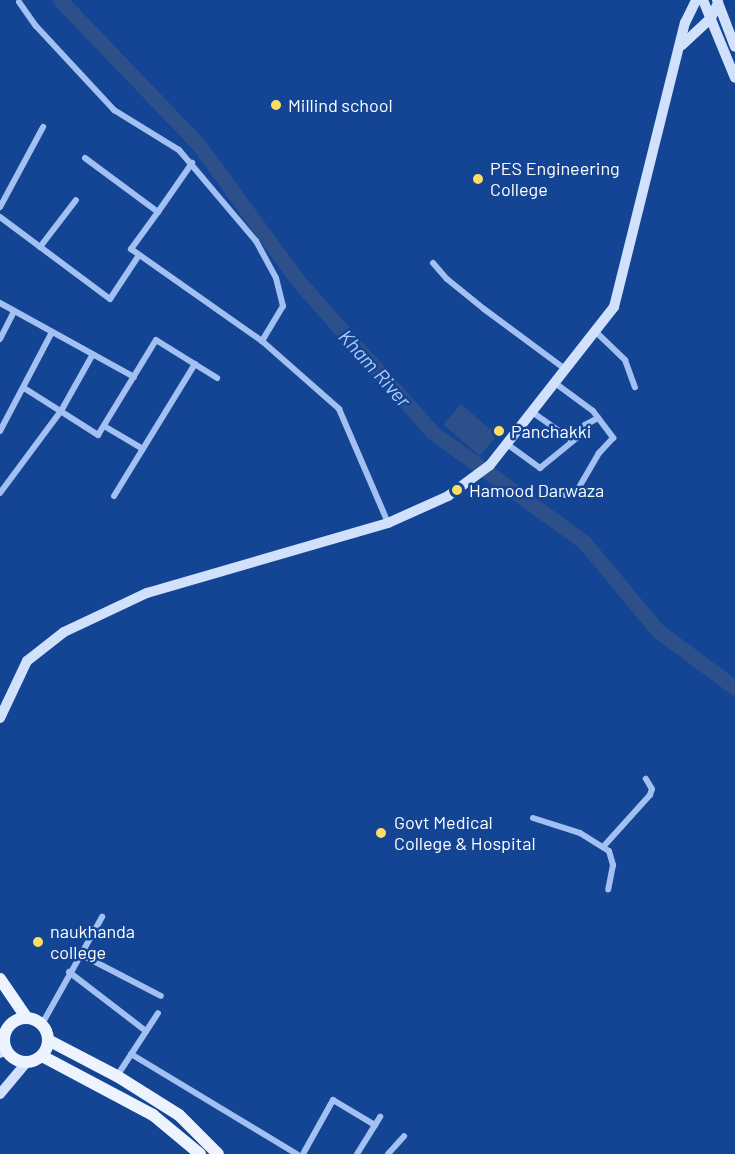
<!DOCTYPE html>
<html>
<head>
<meta charset="utf-8">
<style>
	body { margin:0 }
	#map { position:relative; width:735px; height:1154px; overflow:hidden; background:#144494; font-family:Barlow,sans-serif }
	div>[style] { position:absolute }
	.water>* { inset:0; background:#2d508b; transform-origin:0 0 }
	.river>* { height:15px; margin:-7.5px; padding:0 7.5px; transform-origin:7.5px; border-radius:7.5px; background:#2d508b }
	.street>* { height:6px; margin:-3px; padding:0 3px; transform-origin:3px; border-radius:3px; background:#a2c1f2 }
	.secondary>* { height:10px; margin:-5px; padding:0 5px; transform-origin:5px; border-radius:5px; background:#d1e1fc }
	.primary>* { height:12px; margin:-6px; padding:0 6px; transform-origin:6px; border-radius:6px; background:#edf3ff }
	.primary>.ring { margin:-6px; padding:0; box-sizing:content-box; background:none; border:12px solid #edf3ff; border-radius:50% }
	.dots>* { width:16px; height:16px; translate:-50% -50%; box-sizing:border-box; border:3px solid #144494; border-radius:50% }
	span { translate:-50% -50%; white-space:nowrap; text-align:center; line-height:1.15; -webkit-text-stroke:5px #144494; paint-order:stroke }
	.poi-label { font-size:18px; color:#fff }
	.left { translate:0 -50%; text-align:left }
	.water-label { font-size:20px; color:#afccf9; font-style:italic }
</style>
</head>
<body>
<div id="map">
	<div class="water">
		<div style="left:461px;top:404px;width:48px;height:27px;rotate:41deg"></div>
	</div>
	<div class="river">
		<div style="left:60px;top:0;width:199px;rotate:46.2deg"></div>
		<div style="left:198px;top:144px;width:171px;rotate:53.8deg"></div>
		<div style="left:299px;top:282px;width:200px;rotate:48.4deg"></div>
		<div style="left:432px;top:432px;width:188px;rotate:35.9deg"></div>
		<div style="left:584px;top:542px;width:114px;rotate:50.3deg"></div>
		<div style="left:657px;top:630px;width:97px;rotate:36.6deg"></div>
	</div>
	<div class="street">
		<div style="left:19px;top:2px;width:29px;rotate:55deg"></div>
		<div style="left:36px;top:26px;width:115px;rotate:47.1deg"></div>
		<div style="left:114px;top:110px;width:76px;rotate:31.6deg"></div>
		<div style="left:179px;top:150px;width:119px;rotate:49.8deg"></div>
		<div style="left:256px;top:241px;width:42px;rotate:61.6deg"></div>
		<div style="left:276px;top:278px;width:29px;rotate:76deg"></div>
		<div style="left:283px;top:306px;width:41px;rotate:121deg"></div>
		<div style="left:85px;top:158px;width:91px;rotate:36.5deg"></div>
		<div style="left:158px;top:212px;width:46px;rotate:126.1deg"></div>
		<div style="left:131px;top:249px;width:160px;rotate:35.1deg"></div>
		<div style="left:262px;top:341px;width:103px;rotate:41.4deg"></div>
		<div style="left:339px;top:409px;width:124px;rotate:66.7deg"></div>
		<div style="left:0;top:207px;width:91px;rotate:-61.7deg"></div>
		<div style="left:158px;top:212px;width:60px;rotate:-55.2deg"></div>
		<div style="left:0;top:217px;width:137px;rotate:36.7deg"></div>
		<div style="left:110px;top:299px;width:53px;rotate:-56.6deg"></div>
		<div style="left:40px;top:247px;width:59px;rotate:-52.5deg"></div>
		<div style="left:433px;top:263px;width:21px;rotate:49deg"></div>
		<div style="left:447px;top:279px;width:48px;rotate:39deg"></div>
		<div style="left:484px;top:309px;width:101px;rotate:36.5deg"></div>
		<div style="left:0;top:303px;width:153px;rotate:28.9deg"></div>
		<div style="left:595px;top:331px;width:42px;rotate:44deg"></div>
		<div style="left:625px;top:360px;width:29px;rotate:70deg"></div>
		<div style="left:0;top:339px;width:31px;rotate:-63deg"></div>
		<div style="left:555px;top:383px;width:47px;rotate:36.4deg"></div>
		<div style="left:593px;top:411px;width:34px;rotate:53deg"></div>
		<div style="left:613px;top:438px;width:21px;rotate:133deg"></div>
		<div style="left:599px;top:453px;width:48px;rotate:120.3deg"></div>
		<div style="left:575px;top:494px;width:10px;rotate:174deg"></div>
		<div style="left:24px;top:388px;width:88px;rotate:32.4deg"></div>
		<div style="left:98px;top:435px;width:111px;rotate:-58.6deg"></div>
		<div style="left:156px;top:340px;width:72px;rotate:31.9deg"></div>
		<div style="left:532px;top:412px;width:49px;rotate:35deg"></div>
		<div style="left:104px;top:426px;width:45px;rotate:30.5deg"></div>
		<div style="left:0;top:431px;width:112px;rotate:-62.3deg"></div>
		<div style="left:507px;top:444px;width:41px;rotate:36deg"></div>
		<div style="left:540px;top:468px;width:49px;rotate:-39.2deg"></div>
		<div style="left:578px;top:437px;width:14px;rotate:-60deg"></div>
		<div style="left:585px;top:425px;width:15px;rotate:-28deg"></div>
		<div style="left:0;top:493px;width:102px;rotate:-53.4deg"></div>
		<div style="left:61px;top:411px;width:65px;rotate:-60.7deg"></div>
		<div style="left:114px;top:496px;width:155px;rotate:-58.5deg"></div>
		<div style="left:533px;top:818px;width:49px;rotate:17.7deg"></div>
		<div style="left:580px;top:833px;width:34px;rotate:32deg"></div>
		<div style="left:609px;top:851px;width:15px;rotate:74deg"></div>
		<div style="left:613px;top:865px;width:25px;rotate:101deg"></div>
		<div style="left:603px;top:847px;width:70px;rotate:-47.9deg"></div>
		<div style="left:650px;top:795px;width:6px;rotate:-72deg"></div>
		<div style="left:652px;top:789px;width:12px;rotate:-121deg"></div>
		<div style="left:80px;top:954px;width:91px;rotate:27.4deg"></div>
		<div style="left:69px;top:972px;width:97px;rotate:37.5deg"></div>
		<div style="left:42px;top:1024px;width:123px;rotate:-60.7deg"></div>
		<div style="left:131px;top:1054px;width:194px;rotate:31.1deg"></div>
		<div style="left:117px;top:1076px;width:75px;rotate:-56.9deg"></div>
		<div style="left:303px;top:1154px;width:62px;rotate:-60.9deg"></div>
		<div style="left:333px;top:1100px;width:49px;rotate:30.8deg"></div>
		<div style="left:357px;top:1154px;width:44px;rotate:-58.1deg"></div>
		<div style="left:388px;top:1154px;width:24px;rotate:-48deg"></div>
	</div>
	<div class="secondary">
		<div style="left:703px;top:0;width:84px;rotate:67.7deg"></div>
		<div style="left:717px;top:0;width:50px;rotate:69deg"></div>
		<div style="left:682px;top:45px;width:40px;rotate:-43deg"></div>
		<div style="left:711px;top:18px;width:17px;rotate:-65deg"></div>
		<div style="left:0;top:718px;width:63px;rotate:-64.7deg"></div>
		<div style="left:27px;top:661px;width:47px;rotate:-38.1deg"></div>
		<div style="left:64px;top:632px;width:92px;rotate:-25.2deg"></div>
		<div style="left:147px;top:593px;width:251px;rotate:-16.2deg"></div>
		<div style="left:388px;top:523px;width:66px;rotate:-24.2deg"></div>
		<div style="left:448px;top:496px;width:52px;rotate:-36.4deg"></div>
		<div style="left:490px;top:465px;width:201px;rotate:-51.9deg"></div>
		<div style="left:614px;top:307px;width:293px;rotate:-76deg"></div>
		<div style="left:685px;top:23px;width:25px;rotate:-64deg"></div>
		<div style="left:0;top:1053px;width:7px;rotate:-45deg"></div>
		<div style="left:0;top:1094px;width:40px;rotate:-50deg"></div>
	</div>
	<div class="primary">
		<div style="left:0;top:979px;width:46px;rotate:55.6deg"></div>
		<div class="ring" style="left:4px;top:1018px;width:32px;height:32px"></div>
		<div style="left:48px;top:1040px;width:78px;rotate:27.6deg"></div>
		<div style="left:117px;top:1076px;width:73px;rotate:32.2deg"></div>
		<div style="left:179px;top:1115px;width:55px;rotate:45deg"></div>
		<div style="left:42px;top:1056px;width:126px;rotate:28deg"></div>
		<div style="left:153px;top:1115px;width:61px;rotate:39.7deg"></div>
	</div>
	<div class="dots">
		<div style="left:276px;top:105px;background:#ffdc63"></div>
		<div style="left:478px;top:179px;background:#ffdc63"></div>
		<div style="left:499px;top:431px;background:#ffdc63"></div>
		<div style="left:457px;top:490px;background:#ffdc63"></div>
		<div style="left:381px;top:833px;background:#ffdc63"></div>
		<div style="left:38px;top:942px;background:#ffdc63"></div>
	</div>
	<div class="poi-label">
		<span class="left" style="left:288px;top:105px">Millind school</span>
		<span class="left" style="left:490px;top:179px">PES Engineering<br>College</span>
		<span class="left" style="left:511px;top:431px">Panchakki</span>
		<span class="left" style="left:469px;top:490px">Hamood Darwaza</span>
		<span class="left" style="left:394px;top:833px">Govt Medical<br>College &amp; Hospital</span>
		<span class="left" style="left:50px;top:942px">naukhanda<br>college</span>
	</div>
	<div class="water-label">
		<span style="left:375px;top:368px;rotate:48deg">Kham River</span>
	</div>
</div>
</body>
</html>
